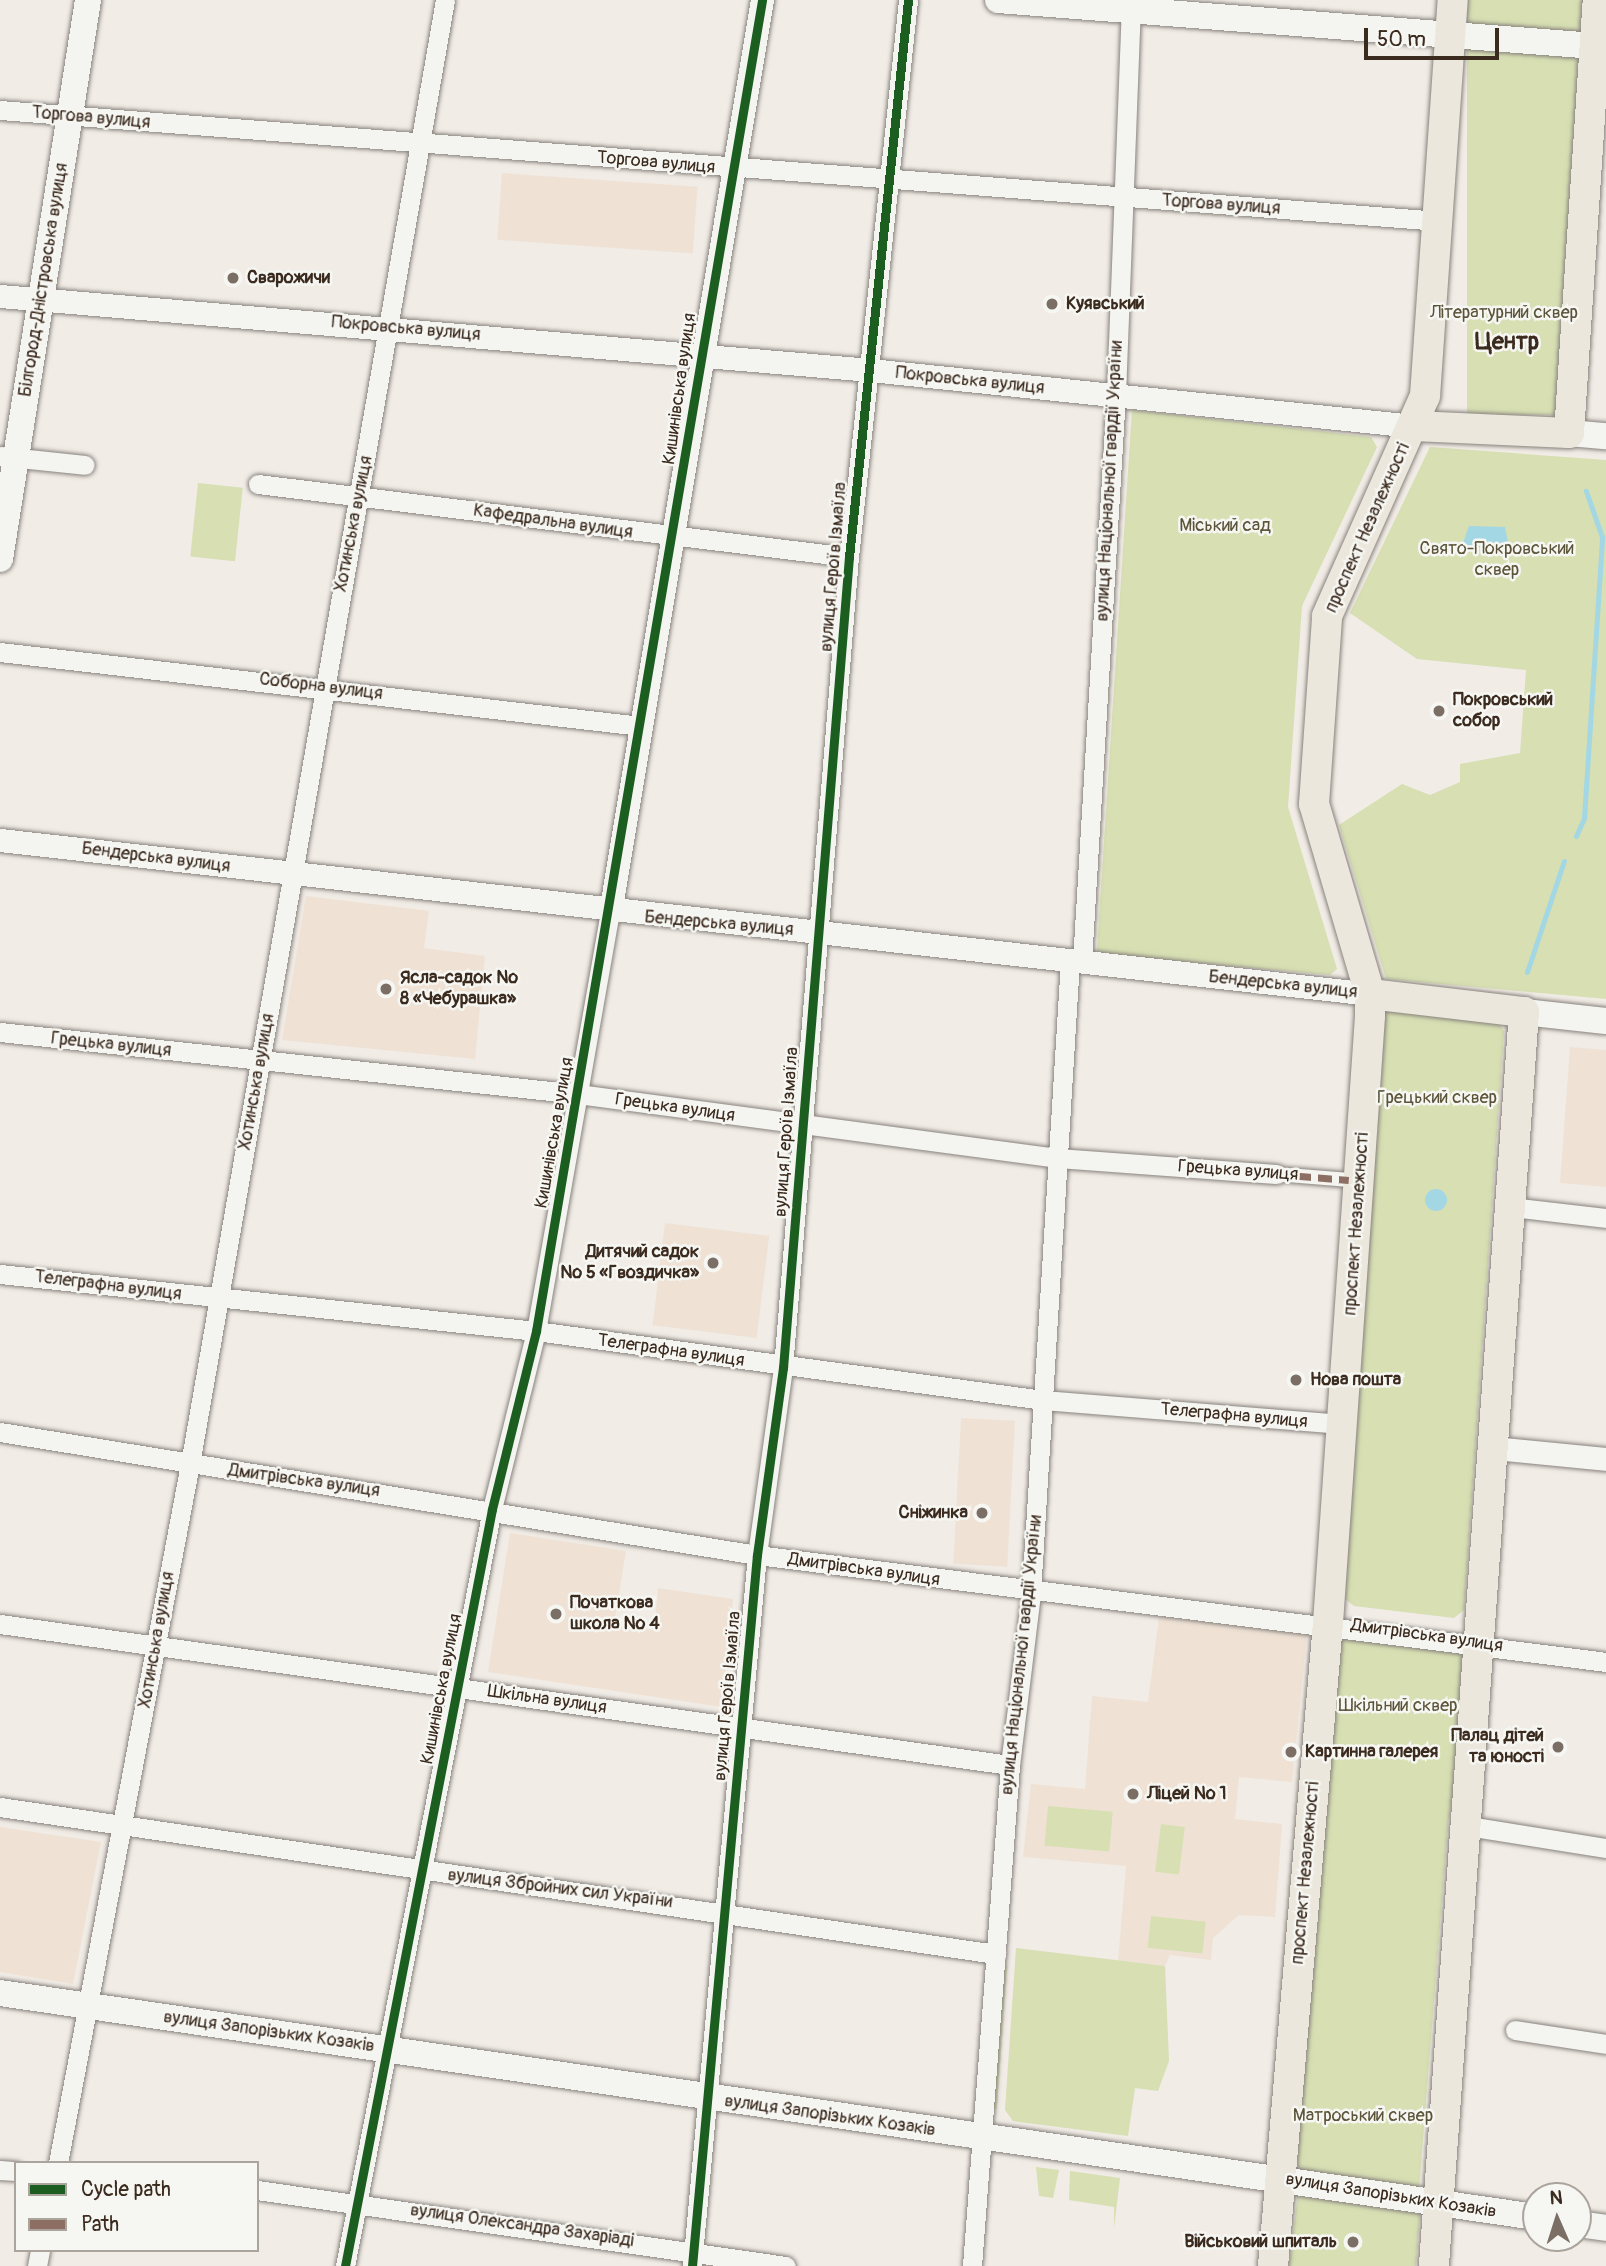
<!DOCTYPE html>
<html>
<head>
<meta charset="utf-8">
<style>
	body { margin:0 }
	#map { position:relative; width:1606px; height:2266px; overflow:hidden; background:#f1ece6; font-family:Pangolin,sans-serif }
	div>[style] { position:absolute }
	.built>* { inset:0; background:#efe2d5; transform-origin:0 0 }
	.green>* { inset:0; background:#d7dfb3; transform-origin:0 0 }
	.water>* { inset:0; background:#a3d7e3 }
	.round { border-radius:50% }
	.stream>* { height:5px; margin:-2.5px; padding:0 2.5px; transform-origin:2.5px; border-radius:2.5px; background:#a3d7e3 }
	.roads { filter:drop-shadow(0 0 2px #88827d) drop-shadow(0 0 2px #88827d) }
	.pedestrian>* { height:14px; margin:-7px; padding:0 7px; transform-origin:7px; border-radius:7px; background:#f4f4f1 }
	.minor>* { height:19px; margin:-9.5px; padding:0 9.5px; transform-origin:9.5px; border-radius:9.5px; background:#f4f4f1 }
	.tertiary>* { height:23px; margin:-11.5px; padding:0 11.5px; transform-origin:11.5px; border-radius:11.5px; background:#f4f4f1 }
	.secondary>* { height:26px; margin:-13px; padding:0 13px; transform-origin:13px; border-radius:13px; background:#f4f4f1 }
	.primary>* { height:30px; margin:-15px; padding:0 15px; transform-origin:15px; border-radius:15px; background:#ebe7dd }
	.quiet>* { height:7px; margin-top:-3.5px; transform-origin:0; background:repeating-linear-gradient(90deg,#8d6e63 0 14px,transparent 0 21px) }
	.cycleway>* { height:9px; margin:-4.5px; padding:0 4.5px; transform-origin:4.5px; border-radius:4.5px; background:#1b5e20 }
	.dots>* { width:19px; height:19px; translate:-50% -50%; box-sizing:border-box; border:4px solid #f6f6f2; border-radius:50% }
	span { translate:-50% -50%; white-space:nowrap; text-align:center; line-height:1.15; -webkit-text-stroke:5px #f6f6f2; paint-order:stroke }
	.street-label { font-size:18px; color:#3b2a1e }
	.poi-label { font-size:18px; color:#3b2a1e; font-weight:700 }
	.left { translate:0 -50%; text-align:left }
	.right { translate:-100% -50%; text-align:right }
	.park-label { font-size:18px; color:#5c5439 }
	.district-label { font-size:24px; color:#3b2a1e; font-weight:700 }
	.legend { position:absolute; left:14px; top:2161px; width:245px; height:91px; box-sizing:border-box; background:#f6f6f2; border:2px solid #aba49d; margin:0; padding:9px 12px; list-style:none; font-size:21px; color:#3b2a1e }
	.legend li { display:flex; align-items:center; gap:14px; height:35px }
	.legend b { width:35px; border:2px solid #aba49d }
	.north { position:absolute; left:1522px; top:2182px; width:70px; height:70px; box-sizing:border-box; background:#f6f6f2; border:2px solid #aba49d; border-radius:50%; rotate:357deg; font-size:19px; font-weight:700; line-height:28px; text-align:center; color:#3b2a1e }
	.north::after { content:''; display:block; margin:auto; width:24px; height:32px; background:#7b6e64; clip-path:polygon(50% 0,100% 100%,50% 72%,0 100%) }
	.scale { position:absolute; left:1364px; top:28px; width:135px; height:32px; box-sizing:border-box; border:4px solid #3b2a1e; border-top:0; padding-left:9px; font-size:21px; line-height:24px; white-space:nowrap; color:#3b2a1e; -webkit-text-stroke:5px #f6f6f2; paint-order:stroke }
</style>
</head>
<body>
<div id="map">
	<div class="built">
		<div style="left:502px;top:173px;width:196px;height:67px;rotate:4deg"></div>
		<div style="clip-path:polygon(306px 896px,429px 911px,424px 948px,485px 956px,475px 1059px,282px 1040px)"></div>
		<div style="clip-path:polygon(1570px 1047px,1606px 1050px,1606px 1187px,1560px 1183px)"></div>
		<div style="left:665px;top:1223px;width:105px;height:103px;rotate:7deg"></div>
		<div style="left:961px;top:1418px;width:54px;height:146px;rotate:3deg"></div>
		<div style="clip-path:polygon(510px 1533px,626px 1551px,614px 1624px,654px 1630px,658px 1588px,733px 1599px,722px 1707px,488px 1672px)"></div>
		<div style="clip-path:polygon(1159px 1617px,1307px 1633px,1292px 1782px,1239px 1777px,1235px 1819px,1282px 1824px,1275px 1917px,1239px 1915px,1213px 1938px,1211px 1960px,1170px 1955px,1165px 1966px,1118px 1961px,1126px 1866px,1023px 1857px,1031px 1784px,1085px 1789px,1092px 1696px,1148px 1702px)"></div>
		<div style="clip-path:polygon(0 1827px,101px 1842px,73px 1984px,0 1972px)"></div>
	</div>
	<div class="green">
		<div style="left:1467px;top:0;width:117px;height:415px"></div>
		<div style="clip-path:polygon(1132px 410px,1371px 437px,1377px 447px,1302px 606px,1288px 807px,1337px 969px,1330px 975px,1099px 954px,1097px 949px)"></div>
		<div style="clip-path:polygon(1430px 447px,1606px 460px,1606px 999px,1386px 979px,1339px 825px,1402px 784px,1430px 795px,1460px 782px,1460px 764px,1520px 753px,1526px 670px,1417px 659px,1350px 613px)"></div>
		<div style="left:198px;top:483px;width:45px;height:74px;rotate:6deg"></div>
		<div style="clip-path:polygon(1393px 1011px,1499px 1023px,1504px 1031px,1464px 1610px,1454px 1618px,1354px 1606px,1344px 1598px,1383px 1013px)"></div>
		<div style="clip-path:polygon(1328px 1623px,1481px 1643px,1448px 1824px,1419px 2190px,1301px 2172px,1297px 2165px)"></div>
		<div style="left:1048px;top:1806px;width:65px;height:40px;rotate:5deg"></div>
		<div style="left:1161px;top:1824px;width:24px;height:48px;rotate:7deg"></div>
		<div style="left:1151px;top:1916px;width:55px;height:32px;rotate:6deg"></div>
		<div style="clip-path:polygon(1016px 1948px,1165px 1966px,1169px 2061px,1158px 2091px,1135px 2088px,1128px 2136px,1013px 2121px,1005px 2110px)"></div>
		<div style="clip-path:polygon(1007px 1966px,997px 2109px,992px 2108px,1003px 1967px)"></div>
		<div style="clip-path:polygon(1036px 2167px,1059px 2170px,1053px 2198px,1039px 2196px)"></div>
		<div style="clip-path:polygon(1070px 2171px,1120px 2178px,1114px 2228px,1114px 2207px,1069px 2200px)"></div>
		<div style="clip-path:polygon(1298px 2193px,1420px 2213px,1416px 2266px,1289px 2266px)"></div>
	</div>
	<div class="water">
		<div style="clip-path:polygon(1469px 526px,1505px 527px,1509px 547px,1469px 548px,1463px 543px)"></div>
		<div class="round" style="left:1425px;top:1189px;width:22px;height:22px"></div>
	</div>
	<div class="stream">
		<div style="left:1576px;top:836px;width:20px;rotate:-66deg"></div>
		<div style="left:1584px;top:818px;width:282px;rotate:-86.3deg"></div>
		<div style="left:1602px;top:537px;width:49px;rotate:-109.2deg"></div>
		<div style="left:1527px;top:972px;width:117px;rotate:-71.6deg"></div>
	</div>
	<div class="roads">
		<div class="pedestrian">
			<div style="left:1276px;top:1174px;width:73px;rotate:4.7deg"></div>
		</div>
		<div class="minor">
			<div style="left:0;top:110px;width:1442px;rotate:4.41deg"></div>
			<div style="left:0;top:456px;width:85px;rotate:6deg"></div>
			<div style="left:258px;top:484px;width:595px;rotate:7.04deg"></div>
			<div style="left:0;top:652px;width:645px;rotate:6.59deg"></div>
			<div style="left:1082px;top:962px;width:568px;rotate:-86.57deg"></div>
			<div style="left:1116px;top:395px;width:395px;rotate:-87.8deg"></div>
			<div style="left:0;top:1032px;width:581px;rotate:6.12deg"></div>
			<div style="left:578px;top:1094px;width:483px;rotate:7.6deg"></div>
			<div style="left:1057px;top:1158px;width:220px;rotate:4.2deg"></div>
			<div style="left:1511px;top:1207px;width:96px;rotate:6.6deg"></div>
			<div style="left:0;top:1274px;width:539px;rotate:6.07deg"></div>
			<div style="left:536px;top:1331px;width:512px;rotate:7.75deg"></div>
			<div style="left:1043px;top:1400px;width:300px;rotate:4.6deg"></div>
			<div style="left:0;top:1432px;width:767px;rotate:9.23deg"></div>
			<div style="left:757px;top:1555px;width:856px;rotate:7.18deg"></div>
			<div style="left:0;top:1624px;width:1020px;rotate:7.95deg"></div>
			<div style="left:0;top:1807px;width:1007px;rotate:8.4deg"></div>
			<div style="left:1468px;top:1826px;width:140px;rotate:9.1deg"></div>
			<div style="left:1515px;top:2030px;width:92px;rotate:8.7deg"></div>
			<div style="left:58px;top:2163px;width:711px;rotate:-79.31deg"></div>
			<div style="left:190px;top:1464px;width:1486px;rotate:-80.12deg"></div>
			<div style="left:0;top:2170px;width:16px;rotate:4deg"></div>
			<div style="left:257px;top:2190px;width:534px;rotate:8.18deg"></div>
			<div style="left:37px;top:2266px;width:16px;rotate:-79deg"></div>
			<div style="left:345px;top:2266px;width:771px;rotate:-79.01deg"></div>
			<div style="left:492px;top:1509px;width:183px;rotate:-76.1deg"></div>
			<div style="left:536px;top:1331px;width:424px;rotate:-80deg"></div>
			<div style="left:692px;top:2266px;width:714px;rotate:-84.78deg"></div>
			<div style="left:757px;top:1555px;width:189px;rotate:-82.1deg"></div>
			<div style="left:783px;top:1368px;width:814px;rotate:-85.35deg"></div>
			<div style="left:849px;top:557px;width:560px;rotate:-83.95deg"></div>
			<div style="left:972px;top:2266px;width:502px;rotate:-85.66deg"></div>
			<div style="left:1010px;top:1765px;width:173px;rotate:-83deg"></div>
			<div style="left:1031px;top:1593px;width:634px;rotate:-86.47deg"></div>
		</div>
		<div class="tertiary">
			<div style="left:0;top:296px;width:873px;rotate:4.86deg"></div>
			<div style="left:870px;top:370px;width:547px;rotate:5.88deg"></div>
			<div style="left:0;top:840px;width:1379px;rotate:6.41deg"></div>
			<div style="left:610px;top:913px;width:926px;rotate:-80.55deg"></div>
			<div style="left:1494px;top:1448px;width:113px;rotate:5.6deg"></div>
		</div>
		<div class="secondary">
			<div style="left:998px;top:0;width:599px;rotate:4.41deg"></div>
			<div style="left:1569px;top:433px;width:37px;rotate:5deg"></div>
			<div style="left:0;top:559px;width:566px;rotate:-81.05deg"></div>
			<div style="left:1524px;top:1012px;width:82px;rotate:6.3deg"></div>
			<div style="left:0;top:1993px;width:1552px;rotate:8.3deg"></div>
			<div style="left:1578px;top:2224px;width:28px;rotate:8deg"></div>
		</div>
		<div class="primary">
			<div style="left:1414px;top:426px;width:155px;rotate:2.6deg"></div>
			<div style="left:1569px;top:433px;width:434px;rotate:-86.2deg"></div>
			<div style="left:1370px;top:994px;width:155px;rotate:6.7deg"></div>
			<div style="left:1524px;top:1012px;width:1257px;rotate:94.11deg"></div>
			<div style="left:1273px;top:2266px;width:645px;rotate:-85.11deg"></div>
			<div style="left:1328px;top:1623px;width:608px;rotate:-86.04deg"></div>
			<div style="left:1370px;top:1016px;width:22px;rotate:-90deg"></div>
			<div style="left:1370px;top:994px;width:198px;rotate:-106.4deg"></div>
			<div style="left:1314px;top:804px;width:188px;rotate:-86deg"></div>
			<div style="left:1327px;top:616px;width:241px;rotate:-66deg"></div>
			<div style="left:1425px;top:396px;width:397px;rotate:-86deg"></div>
		</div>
	</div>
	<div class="quiet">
		<div style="left:1276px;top:1174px;width:73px;rotate:4.7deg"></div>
	</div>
	<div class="cycleway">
		<div style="left:345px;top:2266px;width:771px;rotate:-79.01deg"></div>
		<div style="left:492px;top:1509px;width:183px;rotate:-76.1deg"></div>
		<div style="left:536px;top:1331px;width:1350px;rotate:-80.36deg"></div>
		<div style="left:692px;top:2266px;width:714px;rotate:-84.78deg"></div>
		<div style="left:757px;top:1555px;width:189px;rotate:-82.1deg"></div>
		<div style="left:783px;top:1368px;width:814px;rotate:-85.35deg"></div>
		<div style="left:849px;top:557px;width:560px;rotate:-83.95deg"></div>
	</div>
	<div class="dots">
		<div style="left:233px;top:278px;background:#7b6e64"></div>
		<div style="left:1052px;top:304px;background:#7b6e64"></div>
		<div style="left:1439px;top:711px;background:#7b6e64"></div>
		<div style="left:386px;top:989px;background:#7b6e64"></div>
		<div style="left:713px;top:1263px;background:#7b6e64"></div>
		<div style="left:1296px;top:1380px;background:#7b6e64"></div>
		<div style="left:982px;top:1513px;background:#7b6e64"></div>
		<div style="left:556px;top:1614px;background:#7b6e64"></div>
		<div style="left:1558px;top:1747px;background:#7b6e64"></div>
		<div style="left:1291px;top:1752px;background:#7b6e64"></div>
		<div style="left:1133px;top:1794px;background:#7b6e64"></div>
		<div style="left:1353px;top:2242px;background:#7b6e64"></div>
	</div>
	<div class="street-label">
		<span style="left:91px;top:118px;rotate:5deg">Торгова вулиця</span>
		<span style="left:656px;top:163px;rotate:5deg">Торгова вулиця</span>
		<span style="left:1221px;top:205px;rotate:4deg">Торгова вулиця</span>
		<span style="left:44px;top:280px;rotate:-81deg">Білгород-Дністровська вулиця</span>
		<span style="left:406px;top:329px;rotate:5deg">Покровська вулиця</span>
		<span style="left:970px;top:381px;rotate:6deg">Покровська вулиця</span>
		<span style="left:680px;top:389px;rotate:-82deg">Кишинівська вулиця</span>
		<span style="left:1110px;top:481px;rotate:-87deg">вулиця Національної гвардії України</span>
		<span style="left:553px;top:522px;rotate:8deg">Кафедральна вулиця</span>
		<span style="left:354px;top:524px;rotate:-79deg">Хотинська вулиця</span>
		<span style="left:1368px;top:528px;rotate:-66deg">проспект Незалежності</span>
		<span style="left:834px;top:567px;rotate:-85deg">вулиця Героїв Ізмаїла</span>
		<span style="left:321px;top:687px;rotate:7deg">Соборна вулиця</span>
		<span style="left:156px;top:858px;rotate:7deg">Бендерська вулиця</span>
		<span style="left:719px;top:924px;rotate:5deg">Бендерська вулиця</span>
		<span style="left:1283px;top:985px;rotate:6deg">Бендерська вулиця</span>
		<span style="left:111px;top:1045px;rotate:6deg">Грецька вулиця</span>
		<span style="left:257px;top:1082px;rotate:-80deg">Хотинська вулиця</span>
		<span style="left:675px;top:1108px;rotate:8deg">Грецька вулиця</span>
		<span style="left:787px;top:1132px;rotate:-86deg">вулиця Героїв Ізмаїла</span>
		<span style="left:555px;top:1133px;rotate:-80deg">Кишинівська вулиця</span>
		<span style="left:1238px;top:1171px;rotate:4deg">Грецька вулиця</span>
		<span style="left:1357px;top:1224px;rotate:-86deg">проспект Незалежності</span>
		<span style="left:108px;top:1286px;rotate:7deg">Телеграфна вулиця</span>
		<span style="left:671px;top:1351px;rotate:8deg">Телеграфна вулиця</span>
		<span style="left:1234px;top:1416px;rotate:5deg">Телеграфна вулиця</span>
		<span style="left:304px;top:1481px;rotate:8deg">Дмитрівська вулиця</span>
		<span style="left:864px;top:1570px;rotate:8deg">Дмитрівська вулиця</span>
		<span style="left:1427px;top:1636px;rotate:8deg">Дмитрівська вулиця</span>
		<span style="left:157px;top:1640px;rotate:-80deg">Хотинська вулиця</span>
		<span style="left:1022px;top:1655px;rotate:-84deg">вулиця Національної гвардії України</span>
		<span style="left:442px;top:1689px;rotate:-79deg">Кишинівська вулиця</span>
		<span style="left:728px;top:1696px;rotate:-85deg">вулиця Героїв Ізмаїла</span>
		<span style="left:547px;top:1700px;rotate:8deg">Шкільна вулиця</span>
		<span style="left:1306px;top:1873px;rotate:-85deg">проспект Незалежності</span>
		<span style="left:560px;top:1889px;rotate:7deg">вулиця Збройних сил України</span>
		<span style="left:269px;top:2032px;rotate:8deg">вулиця Запорізьких Козаків</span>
		<span style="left:830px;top:2116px;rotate:8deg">вулиця Запорізьких Козаків</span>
		<span style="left:1391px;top:2196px;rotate:9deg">вулиця Запорізьких Козаків</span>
		<span style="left:522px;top:2226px;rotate:8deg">вулиця Олександра Захаріаді</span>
	</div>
	<div class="poi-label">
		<span class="left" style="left:247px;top:278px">Сварожичи</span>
		<span class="left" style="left:1066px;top:304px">Куявський</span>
		<span class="left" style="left:1453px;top:711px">Покровський<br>собор</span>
		<span class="left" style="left:400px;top:989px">Ясла-садок №<br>8 «Чебурашка»</span>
		<span class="right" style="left:699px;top:1263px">Дитячий садок<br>№ 5 «Гвоздичка»</span>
		<span class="left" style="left:1310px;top:1380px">Нова пошта</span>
		<span class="right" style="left:968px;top:1513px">Сніжинка</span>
		<span class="left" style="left:570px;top:1614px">Початкова<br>школа № 4</span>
		<span class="right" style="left:1544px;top:1747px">Палац дітей<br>та юності</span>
		<span class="left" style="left:1305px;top:1752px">Картинна галерея</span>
		<span class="left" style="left:1147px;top:1794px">Ліцей № 1</span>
		<span class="right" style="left:1337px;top:2242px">Військовий шпиталь</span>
	</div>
	<div class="park-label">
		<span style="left:1504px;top:313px">Літературний сквер</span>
		<span style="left:1225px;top:526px">Міський сад</span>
		<span style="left:1497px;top:560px">Свято-Покровський<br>сквер</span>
		<span style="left:1437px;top:1098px">Грецький сквер</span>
		<span style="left:1398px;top:1706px">Шкільний сквер</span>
		<span style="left:1363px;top:2116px">Матроський сквер</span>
	</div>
	<div class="district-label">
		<span style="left:1507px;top:342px">Центр</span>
	</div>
	<ul class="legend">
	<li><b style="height:9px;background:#1b5e20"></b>Cycle path</li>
	<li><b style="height:9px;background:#8d6e63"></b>Path</li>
	</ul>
	<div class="north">N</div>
	<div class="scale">50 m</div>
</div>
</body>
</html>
